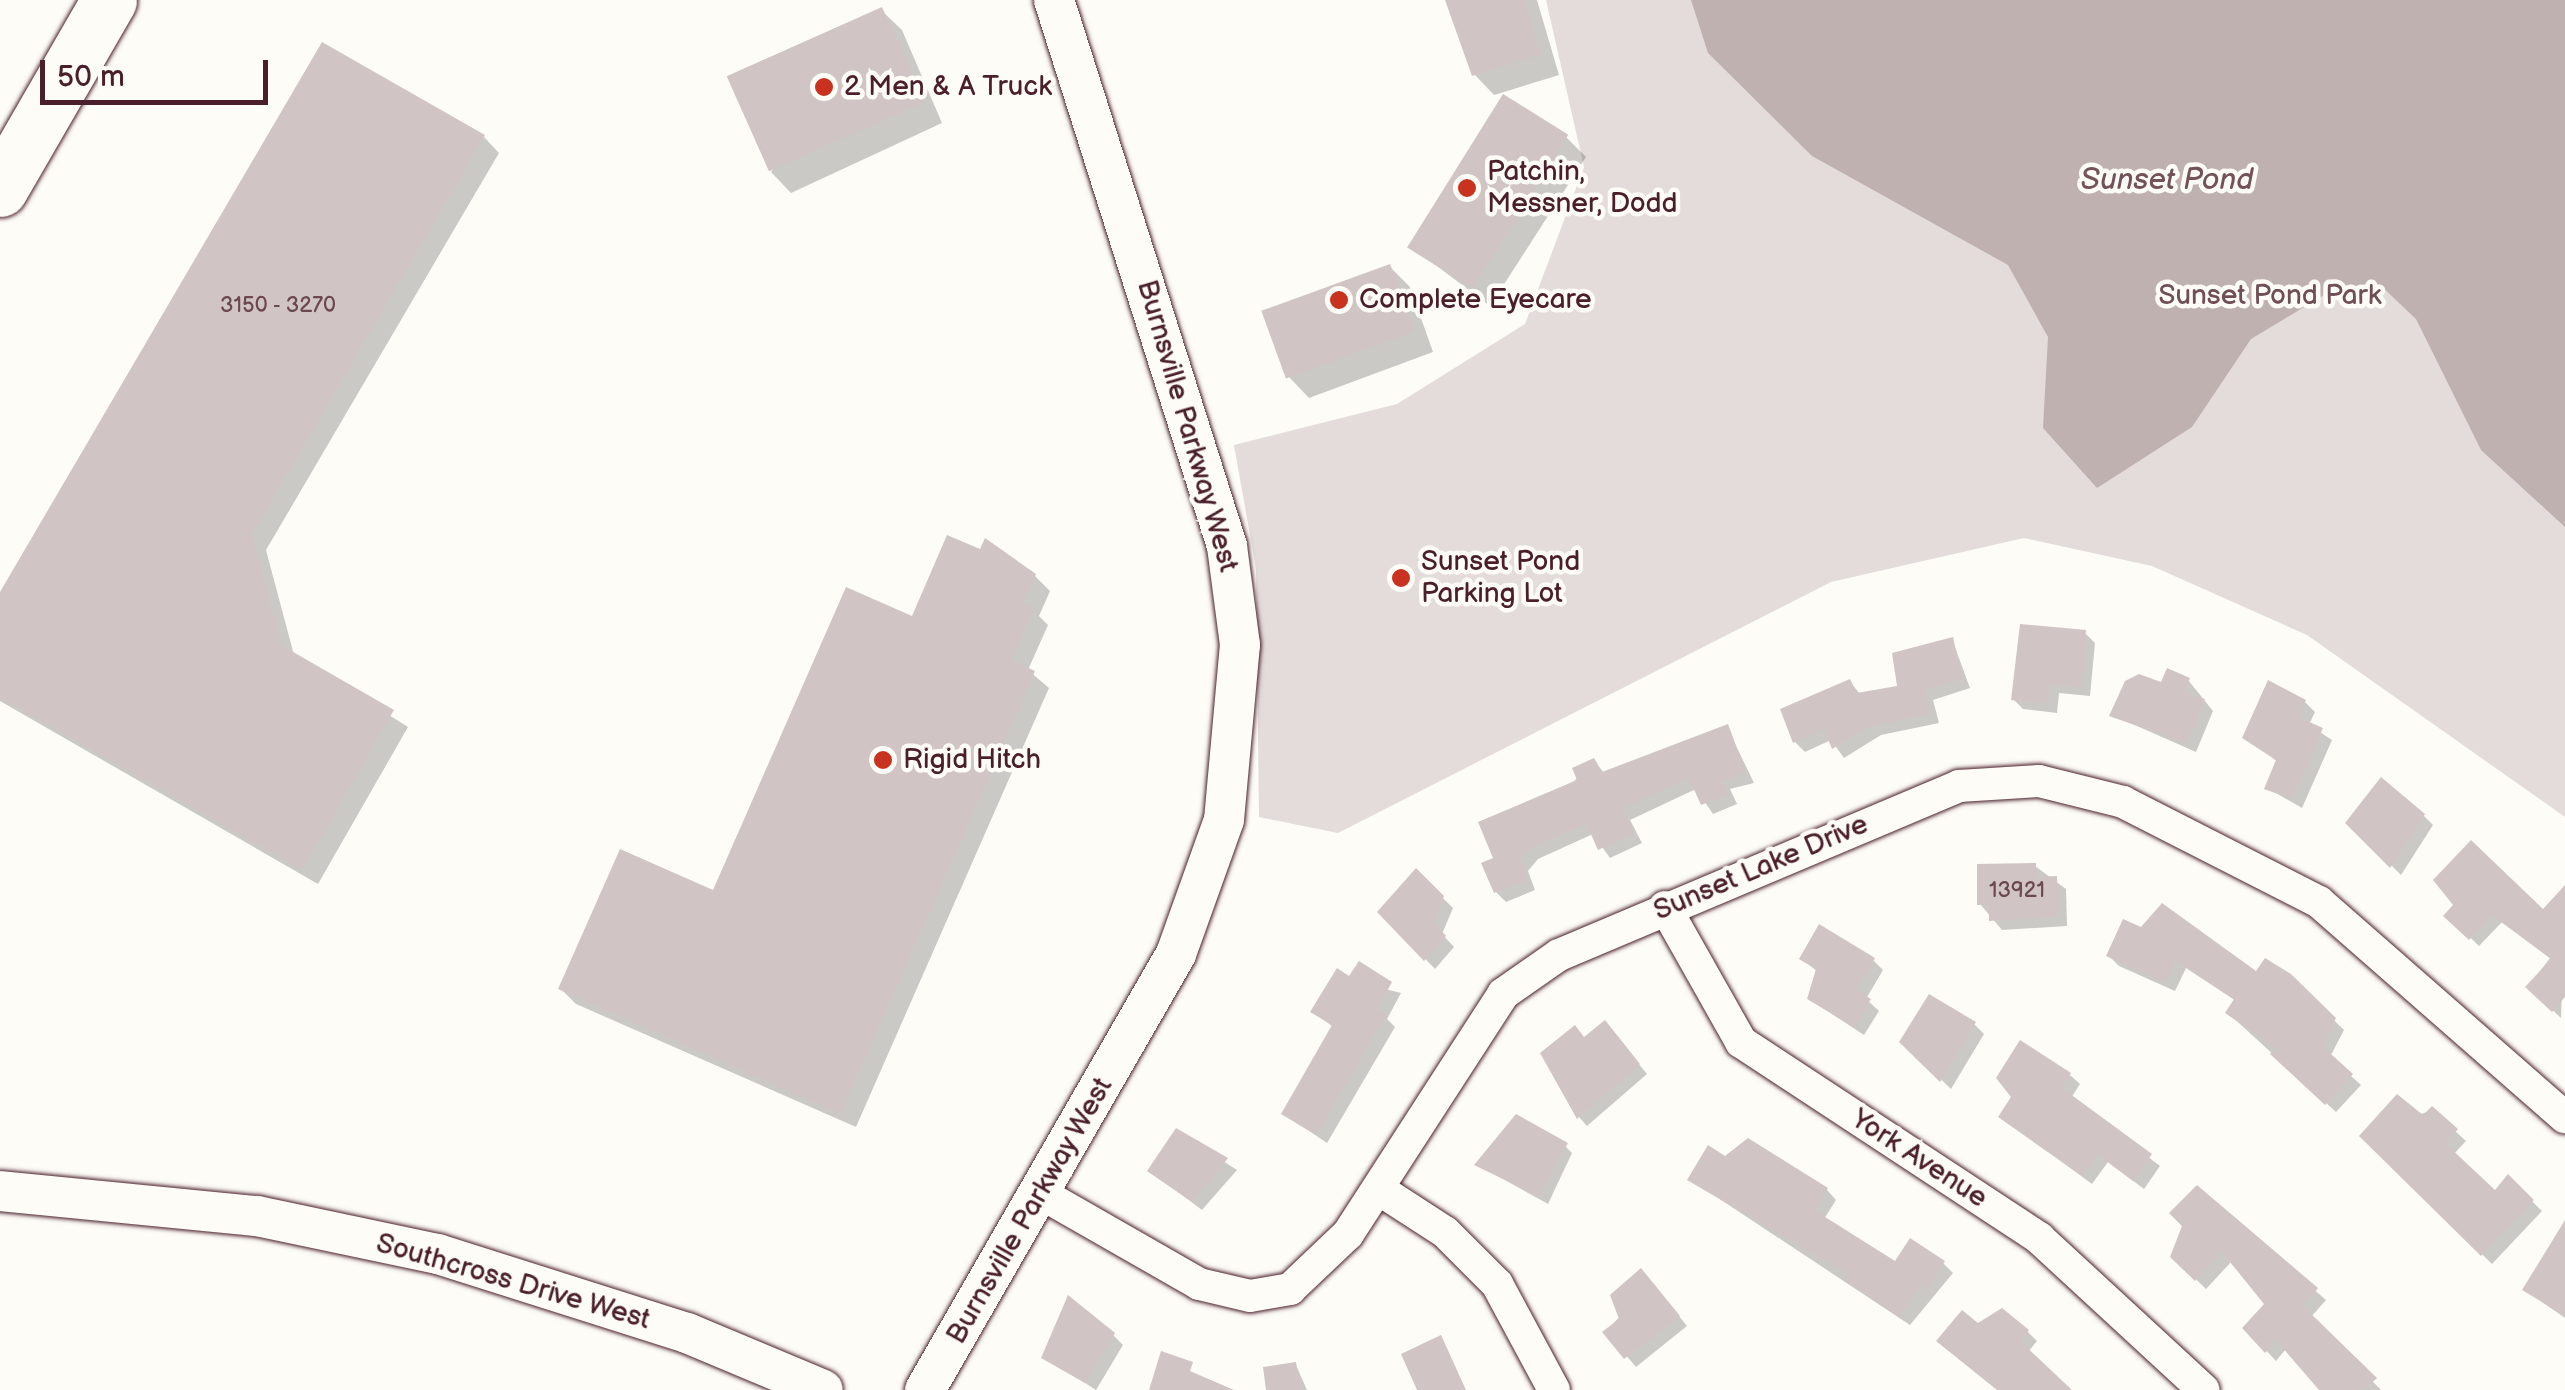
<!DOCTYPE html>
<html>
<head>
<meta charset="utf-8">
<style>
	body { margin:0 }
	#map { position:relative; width:2565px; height:1390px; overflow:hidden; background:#fdfcf7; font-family:"Balsamiq Sans",sans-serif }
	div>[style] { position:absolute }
	.green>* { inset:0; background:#e3dcda }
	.water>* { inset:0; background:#c0b1b1 }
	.shadow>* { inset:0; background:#0003 }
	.building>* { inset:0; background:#d0c5c4; transform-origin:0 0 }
	.roads { filter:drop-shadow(0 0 2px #4a1f2b) drop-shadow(0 0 2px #4a1f2b) }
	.minor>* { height:32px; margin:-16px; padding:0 16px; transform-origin:16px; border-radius:16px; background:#fdfcf7 }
	.tertiary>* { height:40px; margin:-20px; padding:0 20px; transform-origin:20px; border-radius:20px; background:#fdfcf7 }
	.trunk>* { height:55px; margin:-27.5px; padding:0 27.5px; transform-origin:27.5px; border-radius:27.5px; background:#fdfcf7 }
	.dots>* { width:28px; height:28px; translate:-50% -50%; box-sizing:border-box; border:5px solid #fdfcf7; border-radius:50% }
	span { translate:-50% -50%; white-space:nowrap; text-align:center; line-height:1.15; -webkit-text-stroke:9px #fdfcf7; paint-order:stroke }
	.number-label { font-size:22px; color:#6c4851 }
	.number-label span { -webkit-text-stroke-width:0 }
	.poi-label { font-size:28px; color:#4a1f2b }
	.left { translate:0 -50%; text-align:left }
	.park-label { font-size:28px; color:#704e57 }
	.street-label { font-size:28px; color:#4a1f2b }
	.water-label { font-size:30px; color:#73525a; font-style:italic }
	.scale { position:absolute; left:40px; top:60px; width:228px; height:45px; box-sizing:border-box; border:5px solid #4a1f2b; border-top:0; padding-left:12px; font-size:30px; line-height:35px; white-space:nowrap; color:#4a1f2b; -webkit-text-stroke:8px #fdfcf7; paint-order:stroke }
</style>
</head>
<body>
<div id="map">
	<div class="green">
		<div style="clip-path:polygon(1546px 0,2565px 0,2565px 817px,2307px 635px,2152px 566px,2024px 538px,1831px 582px,1338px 833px,1259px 817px,1256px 569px,1234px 445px,1397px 404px,1525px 324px,1584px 167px)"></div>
	</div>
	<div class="water">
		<div style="clip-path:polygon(1691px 0,2565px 0,2565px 527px,2481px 450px,2416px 319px,2379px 284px,2329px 292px,2251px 339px,2192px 427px,2097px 488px,2043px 428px,2048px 337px,2008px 265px,1812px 156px,1708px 53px)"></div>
	</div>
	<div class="shadow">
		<div style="clip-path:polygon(1452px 0,1537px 0,1559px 75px,1494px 95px,1474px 74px)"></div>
		<div style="clip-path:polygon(881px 10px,902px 30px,942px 123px,791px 193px,771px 172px)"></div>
		<div style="clip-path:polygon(484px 137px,499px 153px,266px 550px,294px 655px,408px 727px,318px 884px,0 701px,0 598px)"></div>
		<div style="clip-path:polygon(1566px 137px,1586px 157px,1490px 306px,1413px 248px)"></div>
		<div style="clip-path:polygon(1390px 267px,1410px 287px,1433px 352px,1309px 398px,1289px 377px)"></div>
		<div style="clip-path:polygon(1035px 576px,1050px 591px,1039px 616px,1048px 625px,1028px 670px,1049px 688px,856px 1127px,576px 1004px,561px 989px,714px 893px,913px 619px)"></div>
		<div style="clip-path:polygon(2085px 633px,2095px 643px,2090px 696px,2059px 693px,2057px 713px,2023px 709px,2013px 699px)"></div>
		<div style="clip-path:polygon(1952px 639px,1970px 688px,1933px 700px,1939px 723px,1881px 735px,1844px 758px,1831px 740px,1805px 752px,1795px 742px,1850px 682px,1861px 695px,1900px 688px)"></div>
		<div style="clip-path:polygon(2188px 680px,2213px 711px,2196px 752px,2112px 715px)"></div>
		<div style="clip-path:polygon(2305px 702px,2315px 712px,2309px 725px,2332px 740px,2302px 808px,2267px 788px,2278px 762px,2245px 737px)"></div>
		<div style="clip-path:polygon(1727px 727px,1754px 783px,1730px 789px,1737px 804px,1713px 814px,1696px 789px,1630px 820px,1642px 843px,1610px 858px,1593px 834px,1538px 859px,1528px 871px,1535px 890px,1506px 902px,1496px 892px,1497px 859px,1594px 761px,1605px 774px)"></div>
		<div style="clip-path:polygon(2423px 815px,2433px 825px,2401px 875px,2349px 823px)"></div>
		<div style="clip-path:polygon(2035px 866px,2066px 889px,2067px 926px,2002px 930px,1980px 904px)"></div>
		<div style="clip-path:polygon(1416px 872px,1453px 908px,1442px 934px,1454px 947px,1435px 969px,1380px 912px)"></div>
		<div style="clip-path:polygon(2565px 900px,2561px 1018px,2528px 987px,2550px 958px,2502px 922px,2479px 946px,2447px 915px,2543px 913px)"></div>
		<div style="clip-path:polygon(2124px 922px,2257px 974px,2289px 976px,2344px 1030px,2330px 1057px,2361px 1085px,2336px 1112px,2228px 1013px,2236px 1001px,2186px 968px,2175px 991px,2119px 966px,2109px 956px)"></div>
		<div style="clip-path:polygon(1802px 959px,1873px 960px,1883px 970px,1866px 999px,1879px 1011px,1864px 1035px,1809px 999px,1818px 972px)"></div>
		<div style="clip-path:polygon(1350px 980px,1401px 993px,1387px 1019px,1395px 1027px,1327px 1143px,1284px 1114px,1333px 1027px,1314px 1012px)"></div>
		<div style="clip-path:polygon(1974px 1024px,1984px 1034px,1951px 1089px,1902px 1042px)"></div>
		<div style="clip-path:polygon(1613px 1032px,1647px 1074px,1587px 1126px,1579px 1117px,1585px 1039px)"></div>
		<div style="clip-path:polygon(2070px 1075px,2080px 1084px,2071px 1098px,2160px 1166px,2144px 1189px,2108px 1162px,2092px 1184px,2001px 1117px)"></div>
		<div style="clip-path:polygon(2432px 1110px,2466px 1141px,2453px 1155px,2495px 1193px,2508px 1178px,2542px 1211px,2492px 1264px,2362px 1136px)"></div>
		<div style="clip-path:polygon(1176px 1131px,1237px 1170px,1202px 1210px,1150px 1171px)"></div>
		<div style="clip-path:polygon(1562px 1143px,1572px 1153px,1548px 1204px,1478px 1165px)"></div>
		<div style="clip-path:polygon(1725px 1159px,1827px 1190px,1836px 1200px,1824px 1219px,1895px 1264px,1943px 1263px,1953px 1273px,1910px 1325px,1691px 1180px)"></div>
		<div style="clip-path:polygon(2197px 1189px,2326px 1300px,2310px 1318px,2381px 1390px,2321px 1390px,2286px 1349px,2276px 1361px,2245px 1328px,2267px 1305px,2232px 1261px,2206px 1289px,2173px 1257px)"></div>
		<div style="clip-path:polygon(2565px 1252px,2565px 1318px,2525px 1290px)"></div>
		<div style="clip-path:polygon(1651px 1281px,1687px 1326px,1636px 1367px,1606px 1332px)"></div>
		<div style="clip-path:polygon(1977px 1326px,2027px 1331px,2037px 1341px,2028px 1352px,2068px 1390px,2000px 1390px)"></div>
		<div style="clip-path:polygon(1113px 1335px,1123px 1345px,1096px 1390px,1044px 1357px)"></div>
		<div style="clip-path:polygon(1296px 1365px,1307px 1390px,1273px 1390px)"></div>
	</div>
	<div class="building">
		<div style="clip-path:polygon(1445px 0,1524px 0,1540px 55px,1472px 76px)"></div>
		<div style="left:882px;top:7px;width:104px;height:170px;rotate:66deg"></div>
		<div style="clip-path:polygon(322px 42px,485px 135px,252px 534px,281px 645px,394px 710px,302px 870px,0 697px,0 592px)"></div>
		<div style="left:1503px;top:94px;width:77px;height:181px;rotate:32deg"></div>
		<div style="left:1390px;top:264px;width:72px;height:137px;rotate:70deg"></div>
		<div style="clip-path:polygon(947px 535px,980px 549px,985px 538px,1036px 574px,1023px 603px,1034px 608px,1011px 660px,1035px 671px,840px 1114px,558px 989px,620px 849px,713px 890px,846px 587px,912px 616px)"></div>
		<div style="clip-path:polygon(2020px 624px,2086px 630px,2081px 688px,2050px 684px,2048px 704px,2011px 700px)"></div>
		<div style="clip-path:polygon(1953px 637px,1962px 679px,1925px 690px,1930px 714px,1870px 726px,1832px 749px,1824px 729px,1793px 743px,1780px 709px,1850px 679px,1857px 693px,1897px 686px,1892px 653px)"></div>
		<div style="clip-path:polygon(2167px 668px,2190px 678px,2184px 693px,2205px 699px,2186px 743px,2109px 716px,2125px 681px,2139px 674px,2161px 682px)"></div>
		<div style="clip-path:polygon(2268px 680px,2306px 700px,2298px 717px,2323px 728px,2292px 799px,2264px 789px,2276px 760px,2242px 738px)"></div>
		<div style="clip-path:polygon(1728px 724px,1746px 773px,1722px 780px,1728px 794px,1701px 805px,1689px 778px,1622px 809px,1634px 833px,1598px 850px,1586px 823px,1528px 850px,1520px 860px,1527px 880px,1494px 893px,1481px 863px,1493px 858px,1478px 822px,1577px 780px,1572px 768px,1594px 758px,1602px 772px)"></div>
		<div style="clip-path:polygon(2381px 777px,2425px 814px,2390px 868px,2345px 823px)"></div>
		<div style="clip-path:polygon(2471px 840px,2543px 909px,2565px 885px,2565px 997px,2552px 1012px,2525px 987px,2551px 959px,2493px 916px,2469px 940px,2443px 916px,2453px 905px,2433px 880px)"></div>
		<div style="clip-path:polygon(2036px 863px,2036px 877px,2057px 876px,2058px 917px,1989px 921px,1989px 905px,1977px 905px,1977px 864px)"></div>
		<div style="clip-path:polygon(1416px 868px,1444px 896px,1434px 922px,1446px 936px,1424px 961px,1377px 912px)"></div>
		<div style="clip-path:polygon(2162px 903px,2256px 971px,2265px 958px,2291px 974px,2336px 1018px,2322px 1046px,2353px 1074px,2325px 1105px,2270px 1054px,2276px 1048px,2225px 1013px,2234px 999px,2175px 960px,2165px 983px,2106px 956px,2123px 919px,2141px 927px)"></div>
		<div style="clip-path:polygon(1819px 924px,1875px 958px,1856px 990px,1871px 999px,1854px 1027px,1807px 999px,1816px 969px,1799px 959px)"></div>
		<div style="clip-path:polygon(1359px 961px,1392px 982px,1377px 1009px,1386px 1015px,1316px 1135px,1281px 1114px,1332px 1025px,1310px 1012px,1337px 968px,1349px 976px)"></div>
		<div style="clip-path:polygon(1929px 994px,1976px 1022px,1940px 1082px,1899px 1042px)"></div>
		<div style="clip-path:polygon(1605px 1020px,1640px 1064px,1577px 1119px,1540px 1053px,1575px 1025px,1584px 1037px)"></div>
		<div style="clip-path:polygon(2020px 1040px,2071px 1073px,2062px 1088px,2152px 1154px,2133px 1181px,2097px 1154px,2082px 1176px,1998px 1117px,2011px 1097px,1996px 1078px)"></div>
		<div style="clip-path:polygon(2397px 1094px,2423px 1115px,2432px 1106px,2458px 1129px,2445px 1143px,2495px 1190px,2508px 1174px,2534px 1200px,2481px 1256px,2359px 1136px)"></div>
		<div style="clip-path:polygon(1516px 1114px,1568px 1143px,1538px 1196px,1474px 1165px)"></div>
		<div style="clip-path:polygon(1176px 1128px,1228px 1158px,1192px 1202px,1147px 1171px)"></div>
		<div style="clip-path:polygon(1748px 1138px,1828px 1188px,1814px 1210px,1895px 1261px,1910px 1238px,1945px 1261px,1926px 1290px,1920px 1286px,1899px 1317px,1844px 1280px,1848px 1274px,1687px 1180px,1708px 1145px,1725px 1156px)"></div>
		<div style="clip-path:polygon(2197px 1185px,2318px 1288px,2303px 1306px,2377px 1378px,2364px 1390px,2319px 1390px,2276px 1340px,2265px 1353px,2242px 1328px,2264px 1304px,2222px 1252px,2195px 1281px,2170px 1257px,2182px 1226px,2169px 1213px)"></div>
		<div style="clip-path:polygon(2565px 1220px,2565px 1316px,2522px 1290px)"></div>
		<div style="clip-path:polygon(1641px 1268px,1680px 1316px,1624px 1359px,1602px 1332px,1619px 1319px,1610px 1295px)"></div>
		<div style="clip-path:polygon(1068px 1295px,1115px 1333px,1085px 1383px,1041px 1358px)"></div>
		<div style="clip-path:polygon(2002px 1308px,2029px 1330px,2020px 1341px,2072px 1390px,1997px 1390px,1936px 1341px,1962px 1310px,1978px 1323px)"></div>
		<div style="clip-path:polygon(1441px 1335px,1466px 1390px,1417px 1390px,1401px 1354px)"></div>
		<div style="clip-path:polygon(1161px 1351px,1193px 1362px,1190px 1371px,1234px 1390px,1149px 1390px)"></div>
		<div style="clip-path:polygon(1296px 1362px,1300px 1390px,1266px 1390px,1263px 1367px)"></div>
	</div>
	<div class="roads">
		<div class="minor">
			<div style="left:1665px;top:907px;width:155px;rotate:60.6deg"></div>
			<div style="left:1741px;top:1042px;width:357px;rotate:33.3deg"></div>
			<div style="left:2039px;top:1238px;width:224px;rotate:42.7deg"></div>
			<div style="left:1380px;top:1190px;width:77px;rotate:32.9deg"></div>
			<div style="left:1445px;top:1232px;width:74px;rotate:45deg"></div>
			<div style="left:1497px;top:1284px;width:120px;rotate:61.7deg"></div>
			<div style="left:1042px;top:1194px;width:181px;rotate:29.8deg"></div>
			<div style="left:1199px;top:1284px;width:52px;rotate:13.2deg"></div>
			<div style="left:1250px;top:1296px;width:41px;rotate:-9.9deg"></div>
			<div style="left:1290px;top:1289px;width:80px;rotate:-43.5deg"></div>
			<div style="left:1348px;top:1234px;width:286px;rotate:-57.1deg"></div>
			<div style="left:1503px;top:994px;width:68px;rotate:-34.9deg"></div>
			<div style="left:1559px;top:955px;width:434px;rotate:-22.9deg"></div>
			<div style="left:1959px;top:786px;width:80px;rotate:-3.6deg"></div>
			<div style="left:2039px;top:781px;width:87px;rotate:14deg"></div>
			<div style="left:2123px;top:802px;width:220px;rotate:27deg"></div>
			<div style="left:2319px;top:902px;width:327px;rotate:41.2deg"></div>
		</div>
		<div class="tertiary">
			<div style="left:0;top:1191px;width:258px;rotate:5.6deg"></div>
			<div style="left:257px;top:1216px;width:185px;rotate:11.9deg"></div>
			<div style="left:438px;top:1254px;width:261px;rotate:17.6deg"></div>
			<div style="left:687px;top:1333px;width:147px;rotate:22.7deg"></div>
			<div style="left:925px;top:1390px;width:503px;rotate:-60.07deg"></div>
			<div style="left:1176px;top:954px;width:142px;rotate:-70.3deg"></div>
			<div style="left:1224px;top:820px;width:176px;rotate:-84.8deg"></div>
			<div style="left:1240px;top:645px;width:100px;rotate:-97.5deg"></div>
			<div style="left:1227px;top:546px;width:573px;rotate:-107.58deg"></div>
		</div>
		<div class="trunk">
			<div style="left:0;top:189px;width:218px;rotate:-60deg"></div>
		</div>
	</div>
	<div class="dots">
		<div style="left:824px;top:87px;background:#c8321e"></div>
		<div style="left:1467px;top:188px;background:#c8321e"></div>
		<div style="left:1339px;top:300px;background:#c8321e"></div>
		<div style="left:1401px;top:578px;background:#c8321e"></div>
		<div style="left:883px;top:760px;background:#c8321e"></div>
	</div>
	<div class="number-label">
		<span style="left:278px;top:306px">3150 - 3270</span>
		<span style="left:2017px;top:891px">13921</span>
	</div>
	<div class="poi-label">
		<span class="left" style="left:844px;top:87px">2 Men &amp; A Truck</span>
		<span class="left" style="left:1487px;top:188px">Patchin,<br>Messner, Dodd</span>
		<span class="left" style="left:1359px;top:300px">Complete Eyecare</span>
		<span class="left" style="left:1421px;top:578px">Sunset Pond<br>Parking Lot</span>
		<span class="left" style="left:903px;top:760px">Rigid Hitch</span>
	</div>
	<div class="park-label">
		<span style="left:2270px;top:296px">Sunset Pond Park</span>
	</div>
	<div class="street-label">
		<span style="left:1187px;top:426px;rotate:74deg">Burnsville Parkway West</span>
		<span style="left:1761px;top:868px;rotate:-23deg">Sunset Lake Drive</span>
		<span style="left:1919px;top:1159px;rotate:33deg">York Avenue</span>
		<span style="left:1030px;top:1211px;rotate:-60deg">Burnsville Parkway West</span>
		<span style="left:513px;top:1282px;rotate:16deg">Southcross Drive West</span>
	</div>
	<div class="water-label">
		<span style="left:2167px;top:180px">Sunset Pond</span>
	</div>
	<div class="scale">50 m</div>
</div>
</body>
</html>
